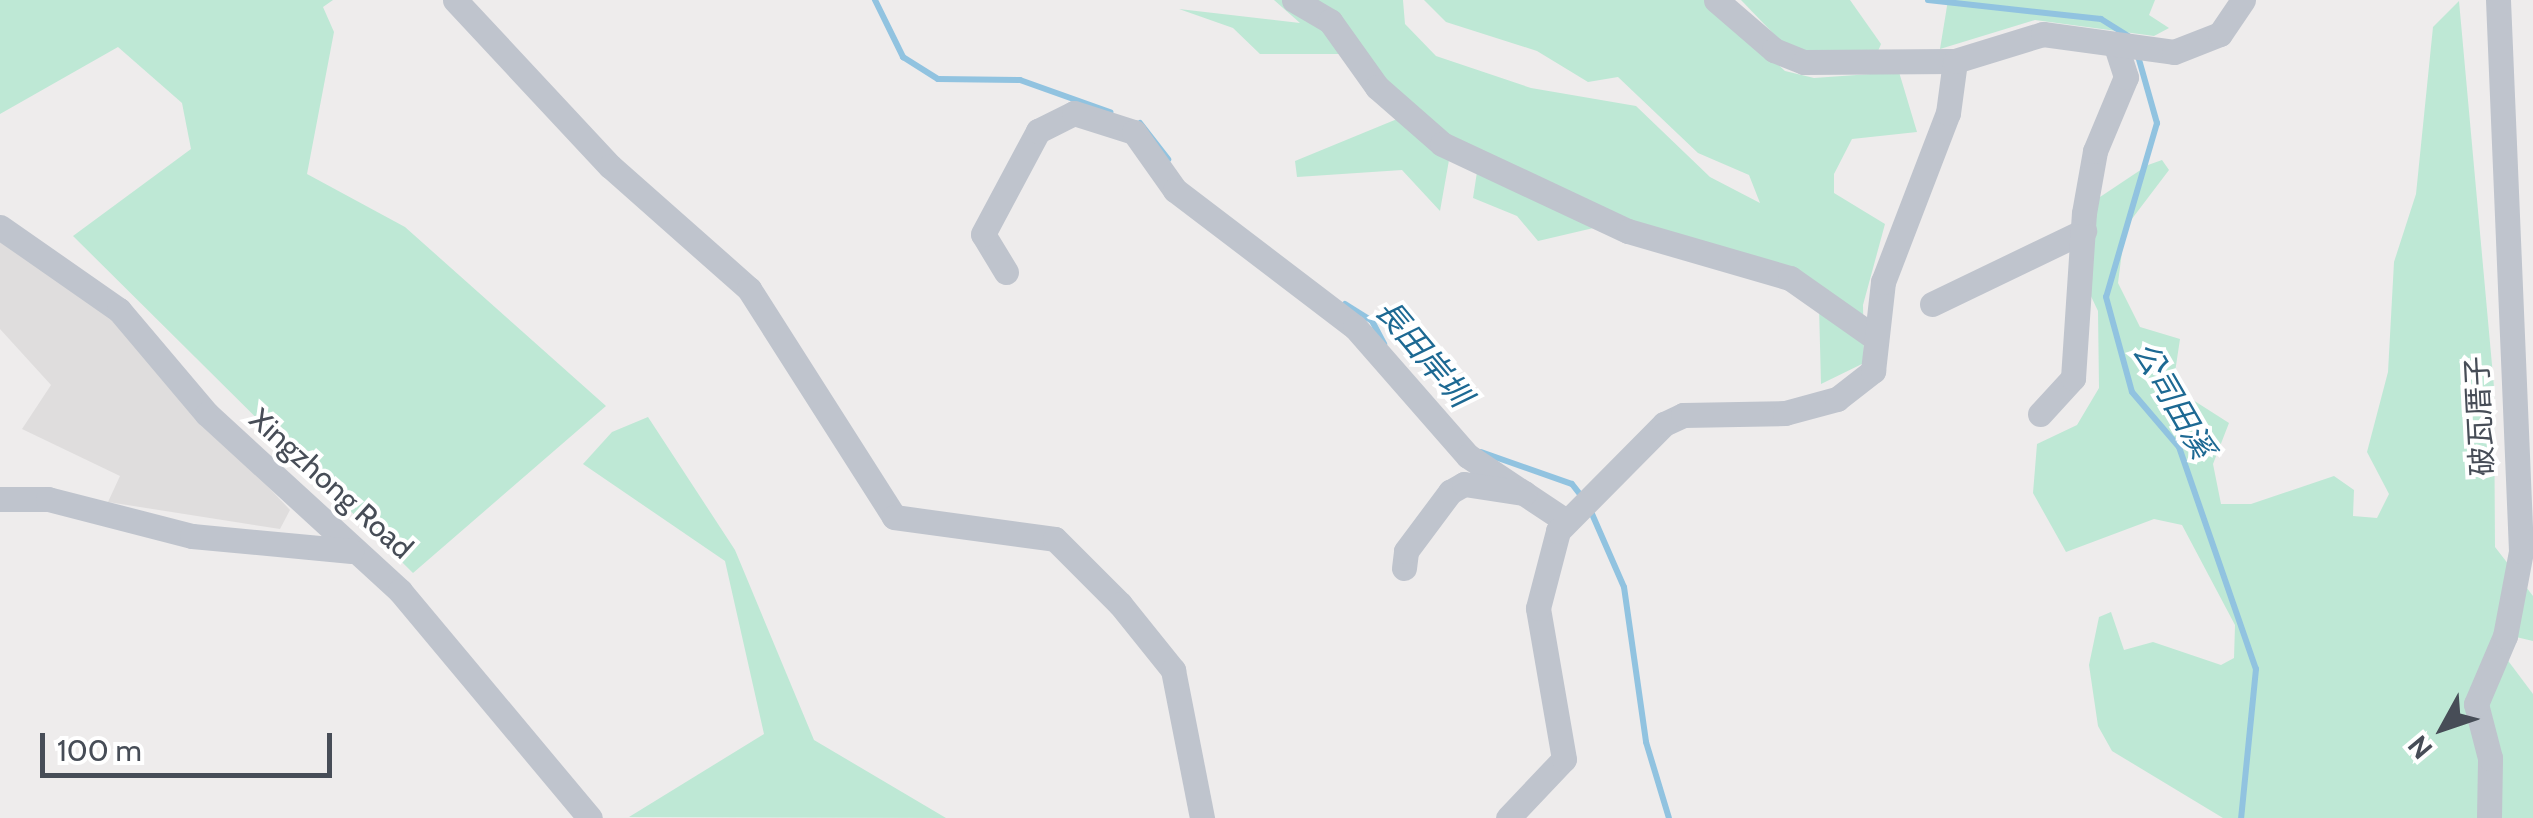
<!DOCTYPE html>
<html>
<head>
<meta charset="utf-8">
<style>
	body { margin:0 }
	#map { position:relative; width:2533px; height:818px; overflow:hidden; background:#eeecec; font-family:Cabin,"Noto Sans TC",sans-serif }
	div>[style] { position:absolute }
	.education>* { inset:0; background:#dfdddd }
	.green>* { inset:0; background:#bee8d5 }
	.stream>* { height:6px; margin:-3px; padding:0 3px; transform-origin:3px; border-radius:3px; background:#91c3e0 }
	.minor>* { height:25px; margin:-12.5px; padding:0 12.5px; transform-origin:12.5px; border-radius:12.5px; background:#bfc4cd }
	span { translate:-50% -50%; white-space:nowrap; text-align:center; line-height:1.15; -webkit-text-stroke:8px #fff; paint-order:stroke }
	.street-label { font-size:30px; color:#474d57 }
	.water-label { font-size:32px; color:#1d6993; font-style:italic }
	.north { position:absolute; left:2393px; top:678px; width:100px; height:100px; -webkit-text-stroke:8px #fff; paint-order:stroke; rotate:230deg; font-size:28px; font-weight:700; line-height:40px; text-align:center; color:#474d57 }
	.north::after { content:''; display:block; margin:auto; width:35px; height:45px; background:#474d57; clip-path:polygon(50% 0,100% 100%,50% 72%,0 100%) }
	.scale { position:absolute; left:40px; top:733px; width:292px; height:45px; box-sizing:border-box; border:5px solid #474d57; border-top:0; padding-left:12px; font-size:30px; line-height:35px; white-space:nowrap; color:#474d57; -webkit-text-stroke:8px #fff; paint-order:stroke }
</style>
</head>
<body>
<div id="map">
	<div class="education">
		<div style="clip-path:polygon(0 240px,108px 316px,290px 510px,280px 529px,108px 502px,120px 476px,22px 429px,51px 385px,0 329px)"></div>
	</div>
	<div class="green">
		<div style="clip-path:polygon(0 0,333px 0,323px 7px,334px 32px,307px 174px,405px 227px,606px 406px,413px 573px,73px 236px,191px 149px,182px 103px,118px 47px,0 114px)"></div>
		<div style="clip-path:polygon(1274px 0,1403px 0,1405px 24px,1436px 56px,1531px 88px,1636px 106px,1710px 177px,1760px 203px,1749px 175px,1698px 153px,1618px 77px,1588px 82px,1537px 51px,1446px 22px,1424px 0,1709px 0,1785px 71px,1814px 78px,1899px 72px,1917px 132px,1852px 139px,1834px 174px,1834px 193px,1885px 224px,1863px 305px,1864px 363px,1821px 384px,1819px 307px,1798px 291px,1602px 226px,1538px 241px,1517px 216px,1473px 198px,1477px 172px,1449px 160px,1440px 211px,1402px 170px,1297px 177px,1295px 161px,1402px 117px,1341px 54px,1260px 54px,1233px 28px,1179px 9px,1300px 23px)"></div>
		<div style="clip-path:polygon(1741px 0,1850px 0,1881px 44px,1876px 56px,1792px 53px)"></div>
		<div style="clip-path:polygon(1948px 0,2155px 0,2149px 15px,2169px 28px,2154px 36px,2035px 20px,1940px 49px)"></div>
		<div style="clip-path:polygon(2459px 1px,2494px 387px,2495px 547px,2533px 596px,2533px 641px,2516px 637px,2503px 654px,2533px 694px,2533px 818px,2223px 818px,2112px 751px,2098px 726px,2089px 665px,2099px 617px,2111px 612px,2124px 650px,2153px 642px,2221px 665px,2234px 658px,2235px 625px,2182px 525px,2154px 519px,2066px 552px,2033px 493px,2037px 444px,2077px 425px,2099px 388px,2098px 311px,2079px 271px,2088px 205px,2148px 165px,2162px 160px,2169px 170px,2125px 228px,2118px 283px,2140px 327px,2180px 339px,2174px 379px,2182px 393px,2229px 423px,2213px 464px,2221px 504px,2251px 504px,2334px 476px,2354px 490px,2353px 516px,2377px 518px,2389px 494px,2367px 452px,2388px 372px,2394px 262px,2416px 194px,2433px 27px)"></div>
		<div style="clip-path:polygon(648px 417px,735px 550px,814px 740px,946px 818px,629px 817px,764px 734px,725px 561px,583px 464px,612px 432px)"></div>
	</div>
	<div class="stream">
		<div style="left:875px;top:0;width:64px;rotate:63.8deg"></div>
		<div style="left:903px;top:57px;width:41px;rotate:32.2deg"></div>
		<div style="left:938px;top:79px;width:82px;rotate:0.7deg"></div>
		<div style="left:1020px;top:80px;width:96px;rotate:19.6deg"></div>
		<div style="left:1928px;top:0;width:174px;rotate:6.3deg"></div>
		<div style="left:2101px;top:19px;width:34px;rotate:32deg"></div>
		<div style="left:2138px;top:56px;width:70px;rotate:74.2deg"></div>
		<div style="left:2157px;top:123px;width:181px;rotate:106.3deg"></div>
		<div style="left:2106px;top:297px;width:98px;rotate:74.7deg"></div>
		<div style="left:2132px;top:392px;width:72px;rotate:49.5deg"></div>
		<div style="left:2179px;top:447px;width:235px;rotate:70.9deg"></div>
		<div style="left:2256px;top:669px;width:150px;rotate:95.7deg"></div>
		<div style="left:1140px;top:123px;width:46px;rotate:52.1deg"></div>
		<div style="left:1345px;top:304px;width:32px;rotate:32deg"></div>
		<div style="left:1372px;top:321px;width:26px;rotate:62deg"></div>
		<div style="left:1481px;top:452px;width:96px;rotate:19.4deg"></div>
		<div style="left:1572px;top:484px;width:16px;rotate:52deg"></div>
		<div style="left:1589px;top:507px;width:87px;rotate:66.4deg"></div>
		<div style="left:1624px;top:587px;width:157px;rotate:81.9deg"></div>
		<div style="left:1646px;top:742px;width:79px;rotate:73.2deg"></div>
	</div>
	<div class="minor">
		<div style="left:455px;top:0;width:227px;rotate:47deg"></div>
		<div style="left:610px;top:166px;width:186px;rotate:41.5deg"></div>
		<div style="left:749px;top:289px;width:270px;rotate:57.5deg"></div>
		<div style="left:894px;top:517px;width:162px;rotate:7.8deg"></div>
		<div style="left:1055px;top:539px;width:92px;rotate:45deg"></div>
		<div style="left:1120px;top:604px;width:85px;rotate:51.2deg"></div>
		<div style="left:1173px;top:670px;width:151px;rotate:78.9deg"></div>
		<div style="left:1294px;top:0;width:42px;rotate:30.3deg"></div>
		<div style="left:1330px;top:21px;width:81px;rotate:54.5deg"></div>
		<div style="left:1377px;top:87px;width:86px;rotate:41.2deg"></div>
		<div style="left:1442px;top:144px;width:205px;rotate:25.1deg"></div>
		<div style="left:1628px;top:231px;width:169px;rotate:16.2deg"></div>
		<div style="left:1790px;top:278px;width:103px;rotate:35.1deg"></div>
		<div style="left:1716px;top:0;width:77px;rotate:40.8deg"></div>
		<div style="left:1774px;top:50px;width:32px;rotate:22deg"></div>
		<div style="left:1804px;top:62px;width:151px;rotate:-0.4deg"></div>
		<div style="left:0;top:227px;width:145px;rotate:34.9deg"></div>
		<div style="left:119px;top:310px;width:136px;rotate:49.8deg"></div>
		<div style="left:207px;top:414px;width:262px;rotate:42.5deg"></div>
		<div style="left:400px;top:591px;width:296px;rotate:50.1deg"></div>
		<div style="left:1006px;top:272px;width:44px;rotate:-121.2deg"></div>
		<div style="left:983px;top:234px;width:117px;rotate:-61.9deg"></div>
		<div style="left:1038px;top:131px;width:40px;rotate:-26.6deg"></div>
		<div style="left:1074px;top:113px;width:63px;rotate:17.6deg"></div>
		<div style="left:1134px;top:132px;width:71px;rotate:54.7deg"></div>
		<div style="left:1175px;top:190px;width:226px;rotate:37.3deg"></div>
		<div style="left:1355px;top:327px;width:171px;rotate:48.8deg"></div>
		<div style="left:1468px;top:456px;width:118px;rotate:33.6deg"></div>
		<div style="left:1932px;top:304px;width:169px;rotate:-25.7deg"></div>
		<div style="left:2040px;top:414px;width:49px;rotate:-47.5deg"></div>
		<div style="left:2073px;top:378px;width:165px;rotate:-86.2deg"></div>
		<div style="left:2084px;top:213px;width:63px;rotate:-79.9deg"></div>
		<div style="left:2095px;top:151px;width:80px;rotate:-67.3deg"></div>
		<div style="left:2126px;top:77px;width:29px;rotate:-108deg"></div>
		<div style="left:0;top:499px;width:48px"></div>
		<div style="left:48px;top:499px;width:149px;rotate:14.4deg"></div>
		<div style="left:192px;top:536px;width:160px;rotate:5.4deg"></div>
		<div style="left:1404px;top:568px;width:17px;rotate:-83deg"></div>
		<div style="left:1406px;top:551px;width:74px;rotate:-53.3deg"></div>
		<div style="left:1450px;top:492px;width:16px;rotate:-30deg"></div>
		<div style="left:1464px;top:484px;width:61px;rotate:8.5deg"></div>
		<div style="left:1508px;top:818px;width:81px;rotate:-46.5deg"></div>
		<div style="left:1564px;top:759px;width:153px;rotate:-99.8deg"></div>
		<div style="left:1538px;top:608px;width:80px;rotate:-75.4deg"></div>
		<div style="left:1558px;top:531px;width:151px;rotate:-45.3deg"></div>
		<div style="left:1664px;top:424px;width:21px;rotate:-25deg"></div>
		<div style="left:1683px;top:415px;width:102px;rotate:-1.1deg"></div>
		<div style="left:1785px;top:413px;width:54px;rotate:-15.1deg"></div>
		<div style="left:1837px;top:399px;width:46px;rotate:-37.9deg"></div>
		<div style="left:1873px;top:371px;width:90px;rotate:-83.6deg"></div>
		<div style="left:1883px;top:282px;width:181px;rotate:-69deg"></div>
		<div style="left:1948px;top:113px;width:52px;rotate:-82.3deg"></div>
		<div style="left:1955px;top:61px;width:92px;rotate:-17.1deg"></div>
		<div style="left:2043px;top:34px;width:132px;rotate:7.8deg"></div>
		<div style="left:2174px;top:52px;width:49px;rotate:-21.4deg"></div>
		<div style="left:2220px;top:34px;width:41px;rotate:-55.9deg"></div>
		<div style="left:2489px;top:818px;width:60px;rotate:-89deg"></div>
		<div style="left:2490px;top:758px;width:56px;rotate:-104.5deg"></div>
		<div style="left:2476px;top:704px;width:74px;rotate:-66.9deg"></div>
		<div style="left:2505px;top:636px;width:86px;rotate:-79.3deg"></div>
		<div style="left:2521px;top:551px;width:551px;rotate:-92.39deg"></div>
	</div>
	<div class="street-label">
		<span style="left:2480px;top:416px;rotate:-93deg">破瓦厝子</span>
		<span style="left:331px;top:484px;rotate:42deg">Xingzhong Road</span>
	</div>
	<div class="water-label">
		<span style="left:1423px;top:353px;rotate:50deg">長田岸圳</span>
		<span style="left:2173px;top:400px;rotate:60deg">公司田溪</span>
	</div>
	<div class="north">N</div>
	<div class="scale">100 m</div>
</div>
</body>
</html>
